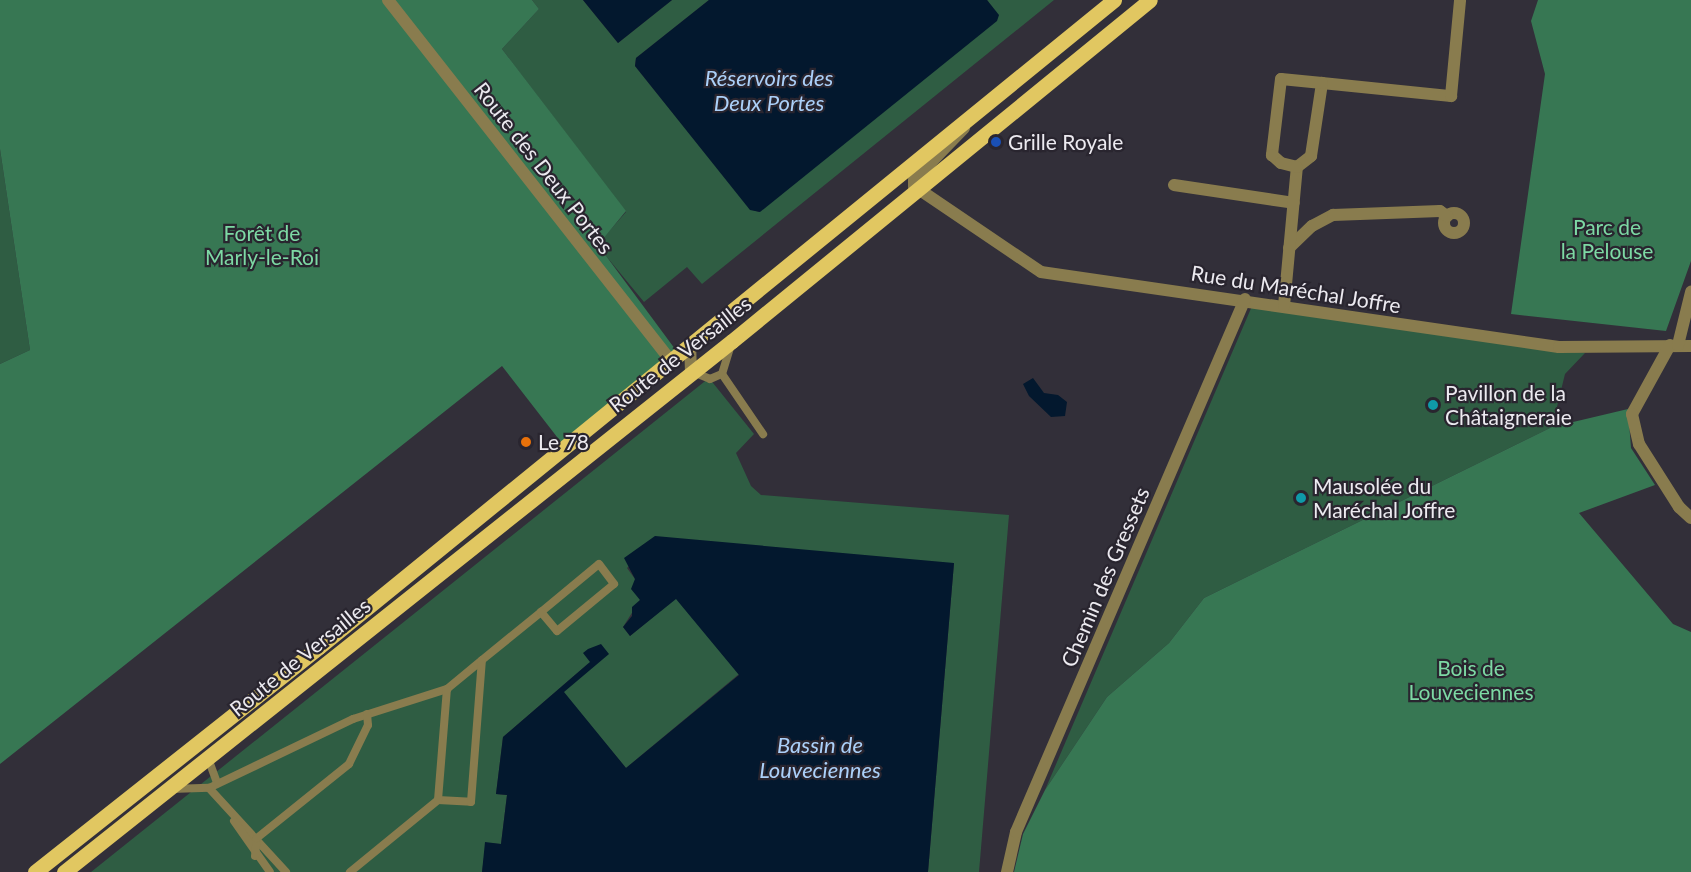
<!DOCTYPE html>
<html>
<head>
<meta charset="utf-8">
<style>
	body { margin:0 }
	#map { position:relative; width:1691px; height:872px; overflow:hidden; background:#322f39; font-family:Lato,sans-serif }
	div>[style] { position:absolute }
	.green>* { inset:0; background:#2f5d43 }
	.forest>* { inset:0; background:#377753 }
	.water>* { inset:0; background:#03182e }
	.service>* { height:8px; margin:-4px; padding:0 4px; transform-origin:4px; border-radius:4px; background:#897c4e }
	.minor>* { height:12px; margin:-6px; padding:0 6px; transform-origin:6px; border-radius:6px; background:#897c4e }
	.minor>.ring { margin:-6px; padding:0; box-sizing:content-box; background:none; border:12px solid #897c4e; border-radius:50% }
	.primary>* { height:15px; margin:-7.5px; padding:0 7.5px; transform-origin:7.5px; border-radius:7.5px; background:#e1c761 }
	.dots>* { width:16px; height:16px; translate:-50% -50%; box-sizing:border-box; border:3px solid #29252f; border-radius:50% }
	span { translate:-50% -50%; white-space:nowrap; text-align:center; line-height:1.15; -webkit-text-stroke:4.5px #29252f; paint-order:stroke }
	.poi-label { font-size:21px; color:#eceaf0 }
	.left { translate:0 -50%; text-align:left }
	.street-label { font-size:21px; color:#eceaf0 }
	.park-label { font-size:21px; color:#7dd9a4 }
	.water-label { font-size:22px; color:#abd0f9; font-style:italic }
</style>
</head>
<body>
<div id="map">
	<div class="green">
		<div style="clip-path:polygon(532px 0,583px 0,618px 43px,672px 0,709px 0,636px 58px,635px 66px,750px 209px,759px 212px,998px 15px,987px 0,1054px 0,702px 284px,687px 267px,644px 302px,597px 245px,626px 212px,502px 49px,539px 9px)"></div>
		<div style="clip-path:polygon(0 149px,30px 350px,0 364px)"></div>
		<div style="clip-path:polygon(1252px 306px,1585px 353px,1565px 374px,1552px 427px,1204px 598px,1169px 643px,1107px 697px,1045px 790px)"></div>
		<div style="clip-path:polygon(709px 378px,754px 434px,736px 453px,751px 486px,761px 495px,1009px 515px,979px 872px,928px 872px,954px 563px,630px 565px,627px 568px,635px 579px,640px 600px,623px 627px,630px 636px,676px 598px,739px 674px,626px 768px,563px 692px,590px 662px,503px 737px,496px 794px,507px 795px,501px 844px,486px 843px,482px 872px,91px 872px)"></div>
	</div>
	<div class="forest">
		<div style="clip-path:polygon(0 0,532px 0,539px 9px,502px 49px,626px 211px,598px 245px,678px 353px,564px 446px,502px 366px,0 764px,0 364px,30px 350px,0 149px)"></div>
		<div style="clip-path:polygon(1538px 0,1691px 0,1691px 261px,1666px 331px,1511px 314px,1545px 74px,1531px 21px)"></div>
		<div style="clip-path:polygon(1628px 409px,1631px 448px,1655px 485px,1579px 513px,1673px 624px,1691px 632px,1691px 872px,1014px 872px,1023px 834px,1045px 790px,1107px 697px,1169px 643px,1204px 598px,1552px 427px)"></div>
	</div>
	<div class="water">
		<div style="clip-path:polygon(583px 0,672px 0,618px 43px)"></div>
		<div style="clip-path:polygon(709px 0,987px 0,999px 15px,997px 21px,760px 212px,750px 210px,635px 66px,636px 58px)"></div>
		<div style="clip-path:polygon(1033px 378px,1044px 393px,1058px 395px,1067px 402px,1065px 416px,1051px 417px,1029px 396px,1023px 384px)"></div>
		<div style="clip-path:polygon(655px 536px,954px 563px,928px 872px,482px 872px,485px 842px,501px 844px,507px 795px,496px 794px,503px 737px,590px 662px,583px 653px,588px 649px,601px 644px,609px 654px,564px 692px,626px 768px,739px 675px,676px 599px,630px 636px,623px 627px,632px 616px,632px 607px,640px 600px,631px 589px,635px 579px,624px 558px)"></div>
	</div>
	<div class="service">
		<div style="left:693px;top:372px;width:18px;rotate:22deg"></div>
		<div style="left:710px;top:379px;width:13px;rotate:-23deg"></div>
		<div style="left:722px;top:374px;width:73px;rotate:55.7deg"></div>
		<div style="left:722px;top:374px;width:28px;rotate:-73deg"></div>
		<div style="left:208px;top:758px;width:27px;rotate:70deg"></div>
		<div style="left:209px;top:788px;width:114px;rotate:47.5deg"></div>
		<div style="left:171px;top:789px;width:38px;rotate:-2deg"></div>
		<div style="left:209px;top:788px;width:160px;rotate:-25.6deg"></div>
		<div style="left:353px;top:719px;width:99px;rotate:-17.7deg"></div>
		<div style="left:447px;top:689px;width:45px;rotate:-39.6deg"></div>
		<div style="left:482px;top:660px;width:76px;rotate:-39.1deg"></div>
		<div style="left:541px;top:612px;width:75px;rotate:-39.6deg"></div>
		<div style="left:599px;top:564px;width:25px;rotate:53deg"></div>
		<div style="left:614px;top:584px;width:74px;rotate:140.5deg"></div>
		<div style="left:557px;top:631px;width:25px;rotate:-130deg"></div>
		<div style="left:438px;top:800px;width:33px;rotate:3deg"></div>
		<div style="left:471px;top:802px;width:142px;rotate:-85.6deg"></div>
		<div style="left:234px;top:821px;width:62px;rotate:54.8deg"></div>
		<div style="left:255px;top:856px;width:18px;rotate:-84deg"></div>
		<div style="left:257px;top:838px;width:118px;rotate:-38.8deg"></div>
		<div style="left:349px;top:764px;width:43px;rotate:-64deg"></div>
		<div style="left:368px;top:725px;width:11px;rotate:-95deg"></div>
		<div style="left:350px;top:872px;width:114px;rotate:-39.3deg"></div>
		<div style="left:438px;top:800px;width:111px;rotate:-85.4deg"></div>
	</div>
	<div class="minor">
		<div style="left:388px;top:0;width:457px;rotate:51.9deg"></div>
		<div style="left:1322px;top:83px;width:130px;rotate:5.8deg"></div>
		<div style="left:1451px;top:96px;width:96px;rotate:-84.6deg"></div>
		<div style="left:964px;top:128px;width:72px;rotate:133.9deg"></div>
		<div style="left:914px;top:180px;width:6px;rotate:90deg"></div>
		<div style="left:914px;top:186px;width:153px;rotate:34.1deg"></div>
		<div style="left:1041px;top:272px;width:523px;rotate:8.24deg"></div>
		<div style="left:1559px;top:347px;width:132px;rotate:-0.4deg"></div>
		<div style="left:1174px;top:185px;width:121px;rotate:8.5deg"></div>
		<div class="ring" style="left:1444px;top:213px;width:8px;height:8px"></div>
		<div style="left:1289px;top:248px;width:32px;rotate:-44deg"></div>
		<div style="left:1312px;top:226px;width:24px;rotate:-28deg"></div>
		<div style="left:1333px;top:215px;width:107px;rotate:-2.1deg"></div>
		<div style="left:1440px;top:211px;width:9px;rotate:36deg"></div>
		<div style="left:1284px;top:306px;width:140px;rotate:-84.7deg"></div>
		<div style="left:1297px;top:167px;width:18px;rotate:-38deg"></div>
		<div style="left:1311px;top:156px;width:74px;rotate:-81.4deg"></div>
		<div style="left:1322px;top:83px;width:41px;rotate:-174.4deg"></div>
		<div style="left:1281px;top:79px;width:77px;rotate:96.8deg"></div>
		<div style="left:1272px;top:155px;width:12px;rotate:42deg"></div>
		<div style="left:1281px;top:163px;width:16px;rotate:14deg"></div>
		<div style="left:690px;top:343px;width:29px;rotate:88deg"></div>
		<div style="left:1670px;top:345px;width:79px;rotate:118.8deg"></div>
		<div style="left:1632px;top:414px;width:31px;rotate:77deg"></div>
		<div style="left:1639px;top:444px;width:75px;rotate:57.6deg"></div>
		<div style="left:1679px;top:507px;width:16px;rotate:43deg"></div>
		<div style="left:1678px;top:345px;width:55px;rotate:-76.2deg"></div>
		<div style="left:1007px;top:872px;width:41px;rotate:-77.3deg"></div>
		<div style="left:1016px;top:832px;width:580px;rotate:-66.75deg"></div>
	</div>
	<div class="primary">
		<div style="left:35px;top:872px;width:362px;rotate:-38.4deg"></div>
		<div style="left:319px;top:647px;width:1025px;rotate:-39.14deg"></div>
		<div style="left:64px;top:872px;width:853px;rotate:-38.48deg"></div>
		<div style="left:732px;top:341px;width:539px;rotate:-39.21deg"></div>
	</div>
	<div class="dots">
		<div style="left:996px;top:142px;background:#1a4fb4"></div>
		<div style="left:1433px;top:405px;background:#0f9aa8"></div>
		<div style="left:526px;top:442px;background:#e8710a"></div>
		<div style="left:1301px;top:498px;background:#0f9aa8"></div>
	</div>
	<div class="poi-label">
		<span class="left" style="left:1008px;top:142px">Grille Royale</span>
		<span class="left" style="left:1445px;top:405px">Pavillon de la<br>Châtaigneraie</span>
		<span class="left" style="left:538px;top:442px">Le 78</span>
		<span class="left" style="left:1313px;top:498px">Mausolée du<br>Maréchal Joffre</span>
	</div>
	<div class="street-label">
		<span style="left:544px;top:168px;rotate:52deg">Route des Deux Portes</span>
		<span style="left:1296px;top:289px;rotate:9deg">Rue du Maréchal Joffre</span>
		<span style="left:680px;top:354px;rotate:-38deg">Route de Versailles</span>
		<span style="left:1105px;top:577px;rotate:-67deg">Chemin des Gressets</span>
		<span style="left:300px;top:657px;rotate:-39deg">Route de Versailles</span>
	</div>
	<div class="park-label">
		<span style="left:1607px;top:239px">Parc de<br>la Pelouse</span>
		<span style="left:262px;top:245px">Forêt de<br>Marly-le-Roi</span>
		<span style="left:1471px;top:680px">Bois de<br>Louveciennes</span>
	</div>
	<div class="water-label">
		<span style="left:769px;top:90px">Réservoirs des<br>Deux Portes</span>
		<span style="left:820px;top:757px">Bassin de<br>Louveciennes</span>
	</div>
</div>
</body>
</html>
